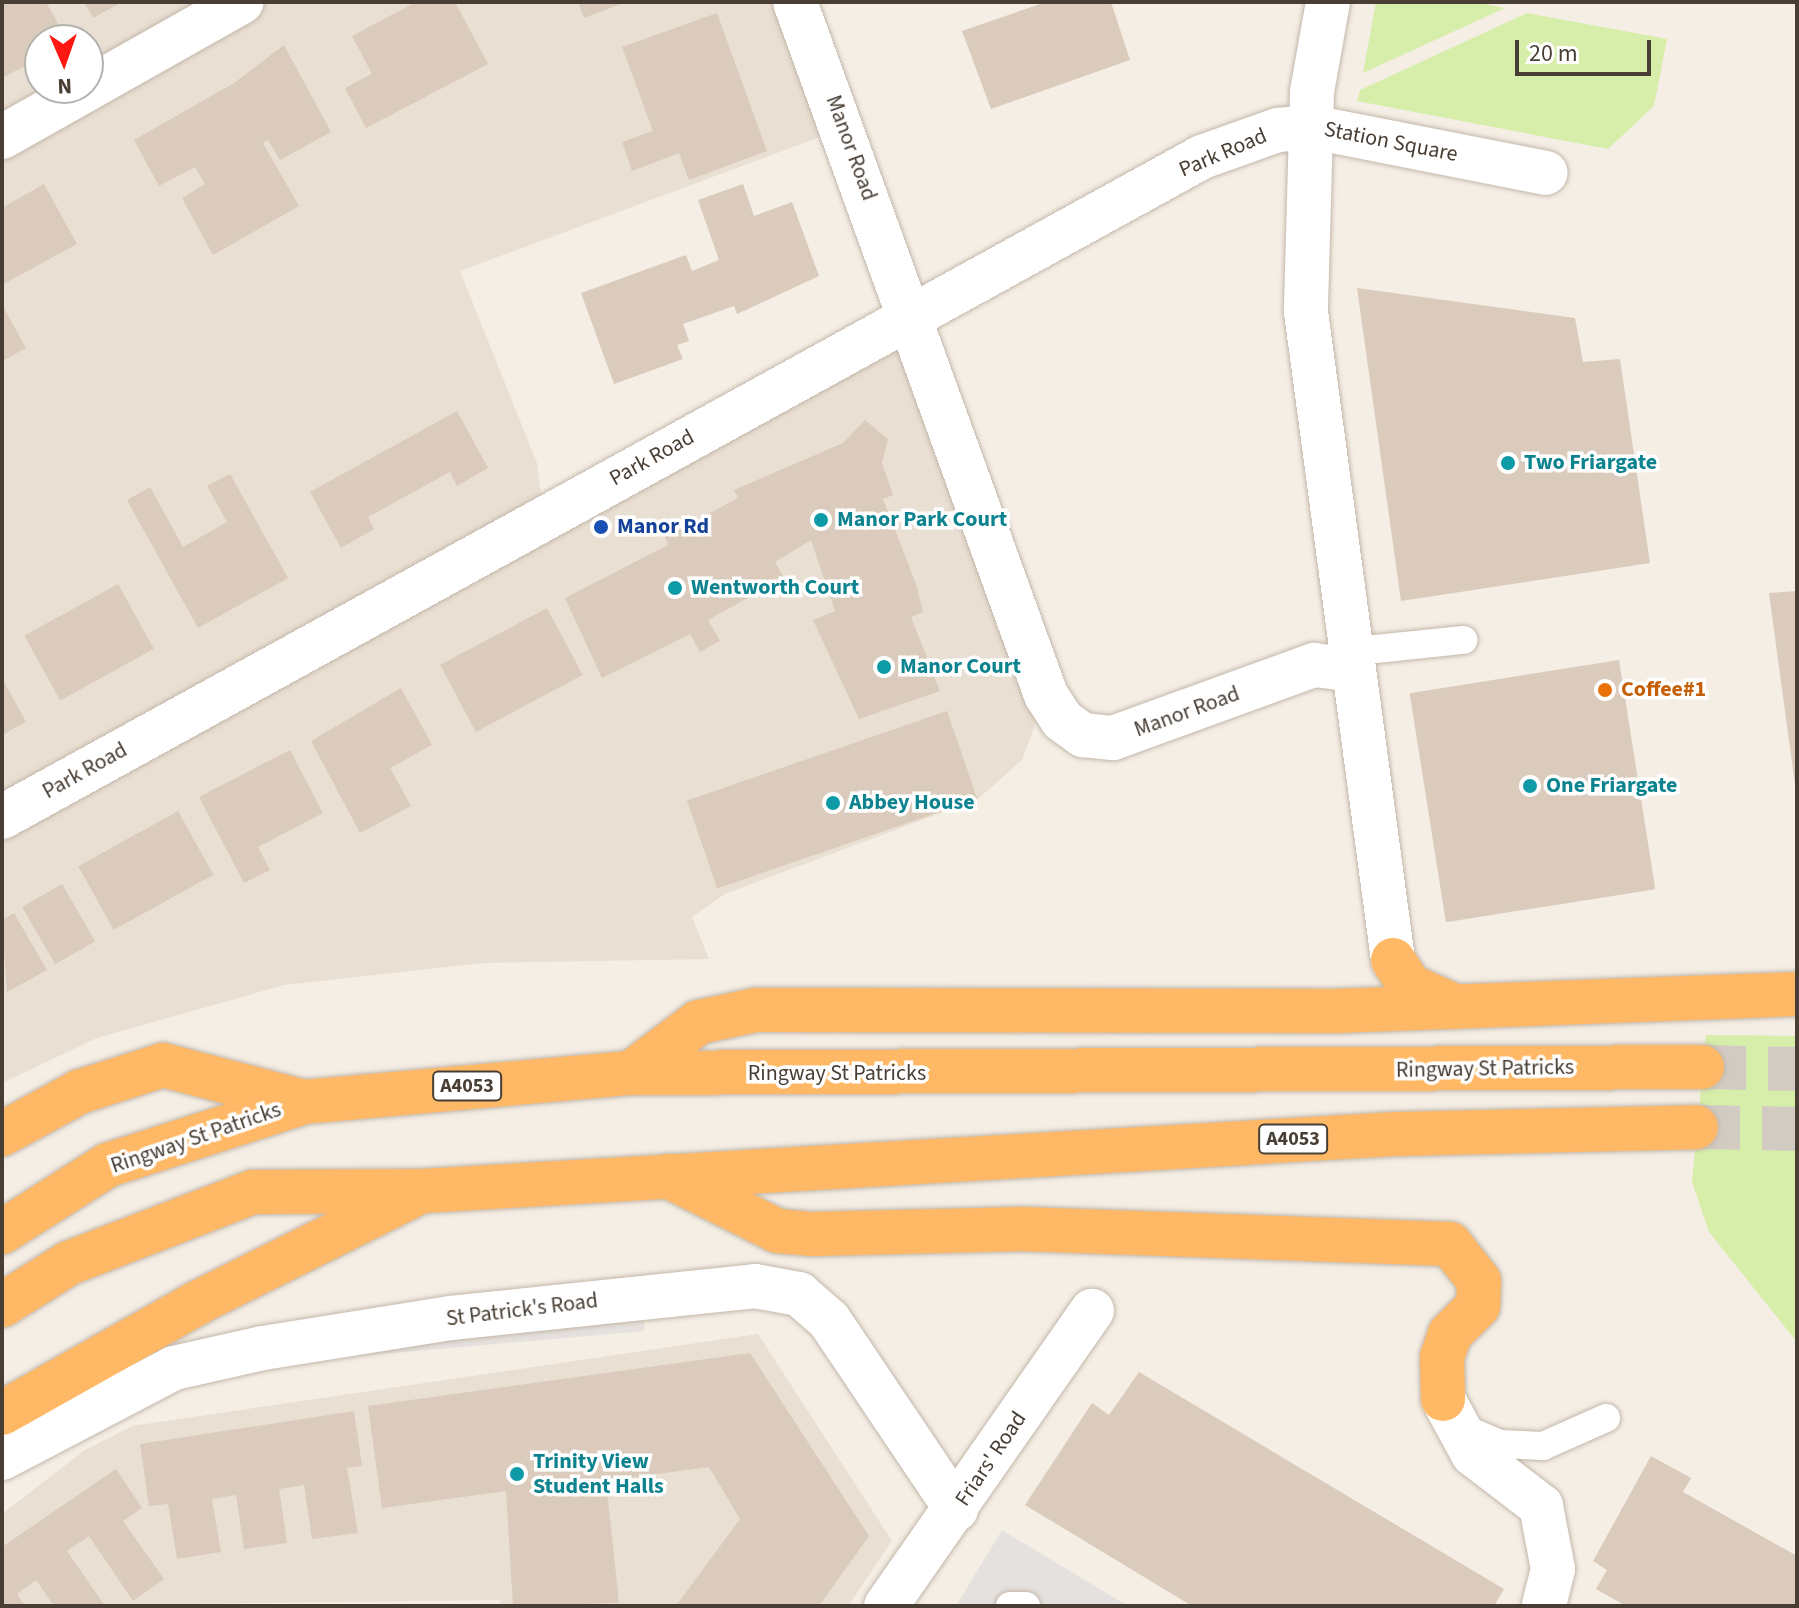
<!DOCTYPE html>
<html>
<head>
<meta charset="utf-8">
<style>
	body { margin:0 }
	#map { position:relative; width:1799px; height:1608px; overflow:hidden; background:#f4eee5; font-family:"Source Sans 3",sans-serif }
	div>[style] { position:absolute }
	.residential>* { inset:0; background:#e9dfd3 }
	.green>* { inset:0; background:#d7edaa }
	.parking>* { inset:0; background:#e5e1de; transform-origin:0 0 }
	.building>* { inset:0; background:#dacbbc; transform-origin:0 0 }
	.highway-tunnel>* { height:44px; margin-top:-22px; transform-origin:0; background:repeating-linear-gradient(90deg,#d2cbc2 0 44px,transparent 0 66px) }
	.roads { filter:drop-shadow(0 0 2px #c4b7aa) drop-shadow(0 0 2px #c4b7aa) }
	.lane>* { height:28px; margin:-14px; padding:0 14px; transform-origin:14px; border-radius:14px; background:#fff }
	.street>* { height:44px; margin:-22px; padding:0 22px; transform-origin:22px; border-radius:22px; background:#fff }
	.highway>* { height:44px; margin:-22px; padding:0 22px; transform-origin:22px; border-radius:22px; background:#ffb966 }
	.dots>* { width:22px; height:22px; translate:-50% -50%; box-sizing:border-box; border:4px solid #fff; border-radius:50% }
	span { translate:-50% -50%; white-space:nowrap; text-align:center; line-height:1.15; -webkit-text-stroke:7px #fff; paint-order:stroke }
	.shield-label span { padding:2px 6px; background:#fff; border:2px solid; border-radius:6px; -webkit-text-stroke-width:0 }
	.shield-label { font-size:20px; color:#483e34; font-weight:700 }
	.street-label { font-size:22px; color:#483e34 }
	.culture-label { font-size:22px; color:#0d838f; font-weight:700 }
	.left { translate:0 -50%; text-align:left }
	.transit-label { font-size:22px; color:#164399; font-weight:700 }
	.food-label { font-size:22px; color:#c56008; font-weight:700 }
	.frame { position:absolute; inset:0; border:4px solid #483e34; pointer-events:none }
	.north { position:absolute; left:24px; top:24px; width:80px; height:80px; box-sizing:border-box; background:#fff; border:2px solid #b6b2ae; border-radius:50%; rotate:178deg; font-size:22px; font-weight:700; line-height:32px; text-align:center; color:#483e34 }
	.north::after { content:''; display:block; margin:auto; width:28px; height:36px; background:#ff1812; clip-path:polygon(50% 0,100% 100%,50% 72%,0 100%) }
	.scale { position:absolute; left:1515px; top:40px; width:136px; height:36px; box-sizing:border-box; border:4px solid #483e34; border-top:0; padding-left:10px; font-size:24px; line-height:28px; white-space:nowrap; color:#483e34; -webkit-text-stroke:6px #fff; paint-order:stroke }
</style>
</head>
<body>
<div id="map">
	<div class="residential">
		<div style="clip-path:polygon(evenodd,2px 2px,795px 2px,844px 128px,460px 271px,537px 463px,544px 517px,912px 315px,1046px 695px,1022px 760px,978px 799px,725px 894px,692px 917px,709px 959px,482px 963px,284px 985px,97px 1038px,2px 1083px,2px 2px,40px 40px,88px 40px,88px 88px,40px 88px,40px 40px)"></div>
		<div style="clip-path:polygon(758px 1334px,892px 1541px,848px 1606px,498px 1606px,501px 1600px,2px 1606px,2px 1514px,85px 1450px,132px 1426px)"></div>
	</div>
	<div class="green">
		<div style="clip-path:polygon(1376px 2px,1473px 2px,1505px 8px,1363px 73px)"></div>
		<div style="clip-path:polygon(1527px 13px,1667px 39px,1654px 106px,1608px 149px,1357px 101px,1360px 90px)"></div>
		<div style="clip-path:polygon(1706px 1035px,1797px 1036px,1797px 1342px,1709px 1232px,1692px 1182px)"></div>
	</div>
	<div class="parking">
		<div style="left:643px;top:1310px;width:21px;height:480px;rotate:85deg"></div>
		<div style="clip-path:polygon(1002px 1530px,1128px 1606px,956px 1606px)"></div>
	</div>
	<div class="building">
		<div style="clip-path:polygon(2px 2px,46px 2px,67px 40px,40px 40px,40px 58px,2px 78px)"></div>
		<div style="clip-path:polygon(84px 2px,122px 2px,93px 18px)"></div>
		<div style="clip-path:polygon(416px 2px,455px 2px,488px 64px,366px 128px,345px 88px,372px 74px,352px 36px)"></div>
		<div style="clip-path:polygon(578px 2px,626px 2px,584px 18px)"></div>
		<div style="clip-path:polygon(1046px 2px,1111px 2px,1130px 60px,991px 109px,962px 31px)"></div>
		<div style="clip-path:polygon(717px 13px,767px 151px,689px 180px,679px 153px,632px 171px,622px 142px,653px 131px,622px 47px)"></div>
		<div style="clip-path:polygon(284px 45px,331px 132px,280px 160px,268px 140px,263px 143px,299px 206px,213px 255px,182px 198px,205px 184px,195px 167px,159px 186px,134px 140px,234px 83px)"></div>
		<div style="clip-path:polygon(44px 184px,77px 244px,2px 285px,2px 208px)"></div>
		<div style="clip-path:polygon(743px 184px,754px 216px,792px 202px,819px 276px,737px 314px,734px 306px,683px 324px,689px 341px,677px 345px,683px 359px,614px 384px,581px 293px,686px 255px,692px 271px,719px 260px,698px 200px)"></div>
		<div style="clip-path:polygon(1357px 288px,1575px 318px,1583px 362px,1620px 359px,1650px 563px,1401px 601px)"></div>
		<div style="clip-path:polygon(2px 305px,26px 348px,2px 361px)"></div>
		<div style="clip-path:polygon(457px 411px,488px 468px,457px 486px,450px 472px,368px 517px,374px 529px,341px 548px,310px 492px)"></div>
		<div style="clip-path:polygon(865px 420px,888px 439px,882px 463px,893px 495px,883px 499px,916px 584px,923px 612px,911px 617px,940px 691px,859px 719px,813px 620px,835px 611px,811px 540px,775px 562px,784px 578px,708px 620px,720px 641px,700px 652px,690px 634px,602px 678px,565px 598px,668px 545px,665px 537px,738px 498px,734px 490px,843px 443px)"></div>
		<div style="clip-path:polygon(230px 474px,288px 578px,198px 628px,127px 500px,150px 487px,183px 547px,227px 522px,207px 486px)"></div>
		<div style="left:118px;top:584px;width:74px;height:107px;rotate:61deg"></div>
		<div style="clip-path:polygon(1797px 591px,1797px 785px,1795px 785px,1769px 593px)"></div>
		<div style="left:547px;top:608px;width:76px;height:121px;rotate:62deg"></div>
		<div style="left:1619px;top:660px;width:232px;height:212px;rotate:81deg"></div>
		<div style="clip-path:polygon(2px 678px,26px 722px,2px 735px)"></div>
		<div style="clip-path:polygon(401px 688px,432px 745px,390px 768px,411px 806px,360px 833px,311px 741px)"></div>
		<div style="left:947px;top:711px;width:93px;height:275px;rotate:71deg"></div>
		<div style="clip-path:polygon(290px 750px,323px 813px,258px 847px,270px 870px,244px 883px,199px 797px)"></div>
		<div style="left:178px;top:811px;width:73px;height:114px;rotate:61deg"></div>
		<div style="left:62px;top:884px;width:66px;height:46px;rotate:60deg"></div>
		<div style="clip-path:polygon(14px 913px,47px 970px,7px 992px,2px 920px)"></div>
		<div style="clip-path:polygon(750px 1353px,869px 1536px,819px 1606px,676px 1606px,740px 1519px,709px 1467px,606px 1481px,619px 1603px,513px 1606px,506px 1491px,382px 1508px,368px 1406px)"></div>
		<div style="clip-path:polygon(1139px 1372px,1504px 1589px,1494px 1606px,1192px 1606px,1025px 1505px,1092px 1403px,1109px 1415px)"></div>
		<div style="clip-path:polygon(354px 1411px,362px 1466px,347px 1468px,358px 1533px,312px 1539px,304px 1485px,279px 1489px,287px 1543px,244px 1549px,236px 1495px,212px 1499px,221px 1552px,177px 1559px,168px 1504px,149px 1506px,140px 1444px)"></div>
		<div style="clip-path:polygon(1651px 1456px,1691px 1478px,1683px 1492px,1797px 1556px,1797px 1606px,1626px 1606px,1596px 1589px,1607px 1570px,1593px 1561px)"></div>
		<div style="clip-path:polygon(116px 1469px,142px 1508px,123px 1521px,164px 1579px,133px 1601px,89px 1536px,67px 1551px,105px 1606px,54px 1606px,36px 1580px,17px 1594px,25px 1606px,2px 1606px,2px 1547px)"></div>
	</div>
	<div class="highway-tunnel">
		<div style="left:1702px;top:1067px;width:95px;rotate:1.2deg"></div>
		<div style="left:1696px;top:1127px;width:101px;rotate:1.1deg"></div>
	</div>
	<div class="roads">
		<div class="lane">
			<div style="left:1353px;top:670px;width:24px;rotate:-57deg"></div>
			<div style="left:1366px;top:650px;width:98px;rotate:-5.9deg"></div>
			<div style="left:1460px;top:1427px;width:43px;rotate:23deg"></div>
			<div style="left:1500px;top:1444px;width:43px;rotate:2.7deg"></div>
			<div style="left:1543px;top:1446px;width:69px;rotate:-24deg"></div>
			<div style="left:1010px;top:1606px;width:16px"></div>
		</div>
		<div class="street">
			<div style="left:795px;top:2px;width:737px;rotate:70.09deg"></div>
			<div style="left:1046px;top:695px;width:30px;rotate:57deg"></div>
			<div style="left:1062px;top:720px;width:26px;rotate:36deg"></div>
			<div style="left:1083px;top:735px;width:30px;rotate:6deg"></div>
			<div style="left:1113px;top:738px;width:214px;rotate:-20deg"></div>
			<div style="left:1314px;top:665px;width:39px;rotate:7deg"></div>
			<div style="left:1328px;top:2px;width:91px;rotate:100.1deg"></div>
			<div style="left:1312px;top:92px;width:220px;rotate:91.6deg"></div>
			<div style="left:1306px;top:312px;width:654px;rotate:82.35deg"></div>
			<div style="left:2px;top:137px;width:275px;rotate:-29.4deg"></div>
			<div style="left:2px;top:817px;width:1370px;rotate:-28.81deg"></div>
			<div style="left:1202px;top:157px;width:81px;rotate:-19.6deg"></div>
			<div style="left:1278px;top:130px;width:34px;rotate:-5deg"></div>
			<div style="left:1312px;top:127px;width:238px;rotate:11.1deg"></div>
			<div style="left:1443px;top:1399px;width:63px;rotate:61.4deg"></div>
			<div style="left:1473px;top:1454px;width:86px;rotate:37.4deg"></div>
			<div style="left:1541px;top:1506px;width:64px;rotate:79.2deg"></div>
			<div style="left:1553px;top:1569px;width:38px;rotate:104deg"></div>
			<div style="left:2px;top:1458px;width:194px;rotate:-27.6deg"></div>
			<div style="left:174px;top:1368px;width:91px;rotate:-12.7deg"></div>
			<div style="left:263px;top:1348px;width:190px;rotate:-9.1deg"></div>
			<div style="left:451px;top:1318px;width:306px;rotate:-6deg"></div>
			<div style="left:755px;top:1286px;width:45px;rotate:10.3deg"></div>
			<div style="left:799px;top:1294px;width:40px;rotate:41deg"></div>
			<div style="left:829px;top:1320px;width:228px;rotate:56.1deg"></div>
			<div style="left:886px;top:1606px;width:360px;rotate:-55.1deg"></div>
		</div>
		<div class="highway">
			<div style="left:1393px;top:960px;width:31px;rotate:57deg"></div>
			<div style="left:1410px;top:986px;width:51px;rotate:24.1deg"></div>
			<div style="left:631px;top:1073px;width:85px;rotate:-36.9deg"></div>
			<div style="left:699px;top:1022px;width:58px;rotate:-11.9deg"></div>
			<div style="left:756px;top:1010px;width:580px;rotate:0.1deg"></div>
			<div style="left:1336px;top:1011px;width:461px;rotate:-2.1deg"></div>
			<div style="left:2px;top:1134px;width:88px;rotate:-28.6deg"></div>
			<div style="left:79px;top:1092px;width:88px;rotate:-17.8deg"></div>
			<div style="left:163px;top:1065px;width:146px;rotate:14.7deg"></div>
			<div style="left:668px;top:1176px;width:123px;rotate:26.6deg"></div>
			<div style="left:778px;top:1231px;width:35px;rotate:5deg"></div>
			<div style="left:813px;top:1234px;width:209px;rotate:-1.4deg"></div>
			<div style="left:1022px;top:1229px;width:428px;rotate:2deg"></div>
			<div style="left:1450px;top:1244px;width:47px;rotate:51.9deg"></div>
			<div style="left:1479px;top:1281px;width:25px;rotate:92deg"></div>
			<div style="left:1478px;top:1306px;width:40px;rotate:135deg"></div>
			<div style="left:1450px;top:1334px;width:24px;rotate:109deg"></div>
			<div style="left:1442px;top:1357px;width:42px;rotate:88.6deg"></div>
			<div style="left:2px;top:1232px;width:125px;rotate:-32.3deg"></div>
			<div style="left:108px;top:1165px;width:206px;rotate:-17.8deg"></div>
			<div style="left:304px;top:1102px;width:328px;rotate:-5.1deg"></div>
			<div style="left:631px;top:1073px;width:1071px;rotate:-0.32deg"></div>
			<div style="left:2px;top:1305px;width:79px;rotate:-32.1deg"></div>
			<div style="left:69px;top:1263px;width:197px;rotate:-21.1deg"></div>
			<div style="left:253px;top:1192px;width:169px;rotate:-0.3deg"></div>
			<div style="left:422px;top:1191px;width:977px;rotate:-3.35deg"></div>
			<div style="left:1397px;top:1134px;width:299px;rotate:-1.3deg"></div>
			<div style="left:2px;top:1413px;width:224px;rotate:-29.4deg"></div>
			<div style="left:197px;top:1303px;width:245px;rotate:-26.5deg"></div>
		</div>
	</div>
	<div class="dots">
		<div style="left:1508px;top:463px;background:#0f9aa8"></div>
		<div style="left:821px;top:520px;background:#0f9aa8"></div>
		<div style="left:601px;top:527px;background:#1a4fb4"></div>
		<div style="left:675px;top:588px;background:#0f9aa8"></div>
		<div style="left:884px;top:667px;background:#0f9aa8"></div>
		<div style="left:1605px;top:690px;background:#e8710a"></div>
		<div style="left:1530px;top:786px;background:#0f9aa8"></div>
		<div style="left:833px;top:803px;background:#0f9aa8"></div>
		<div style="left:517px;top:1474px;background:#0f9aa8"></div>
	</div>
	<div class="shield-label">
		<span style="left:467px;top:1086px">A4053</span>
		<span style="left:1293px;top:1139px">A4053</span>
	</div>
	<div class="street-label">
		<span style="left:1391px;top:142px;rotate:11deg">Station Square</span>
		<span style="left:851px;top:148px;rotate:70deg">Manor Road</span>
		<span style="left:1223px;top:153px;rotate:-23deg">Park Road</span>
		<span style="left:652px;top:458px;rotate:-29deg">Park Road</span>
		<span style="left:1187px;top:712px;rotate:-20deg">Manor Road</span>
		<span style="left:85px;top:771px;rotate:-29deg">Park Road</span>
		<span style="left:1485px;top:1069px;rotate:-1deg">Ringway St Patricks</span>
		<span style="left:837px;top:1074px">Ringway St Patricks</span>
		<span style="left:196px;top:1138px;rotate:-19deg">Ringway St Patricks</span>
		<span style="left:522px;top:1310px;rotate:-7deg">St Patrick's Road</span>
		<span style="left:991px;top:1459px;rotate:-56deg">Friars' Road</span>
	</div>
	<div class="culture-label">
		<span class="left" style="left:1524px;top:463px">Two Friargate</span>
		<span class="left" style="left:837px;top:520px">Manor Park Court</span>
		<span class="left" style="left:691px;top:588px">Wentworth Court</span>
		<span class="left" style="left:900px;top:667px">Manor Court</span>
		<span class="left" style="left:1546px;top:786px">One Friargate</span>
		<span class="left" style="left:849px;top:803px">Abbey House</span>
		<span class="left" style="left:533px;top:1474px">Trinity View<br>Student Halls</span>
	</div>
	<div class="transit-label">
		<span class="left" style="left:617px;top:527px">Manor Rd</span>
	</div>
	<div class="food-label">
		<span class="left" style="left:1621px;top:690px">Coffee#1</span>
	</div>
	<div class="frame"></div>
	<div class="north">N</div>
	<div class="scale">20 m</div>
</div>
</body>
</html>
